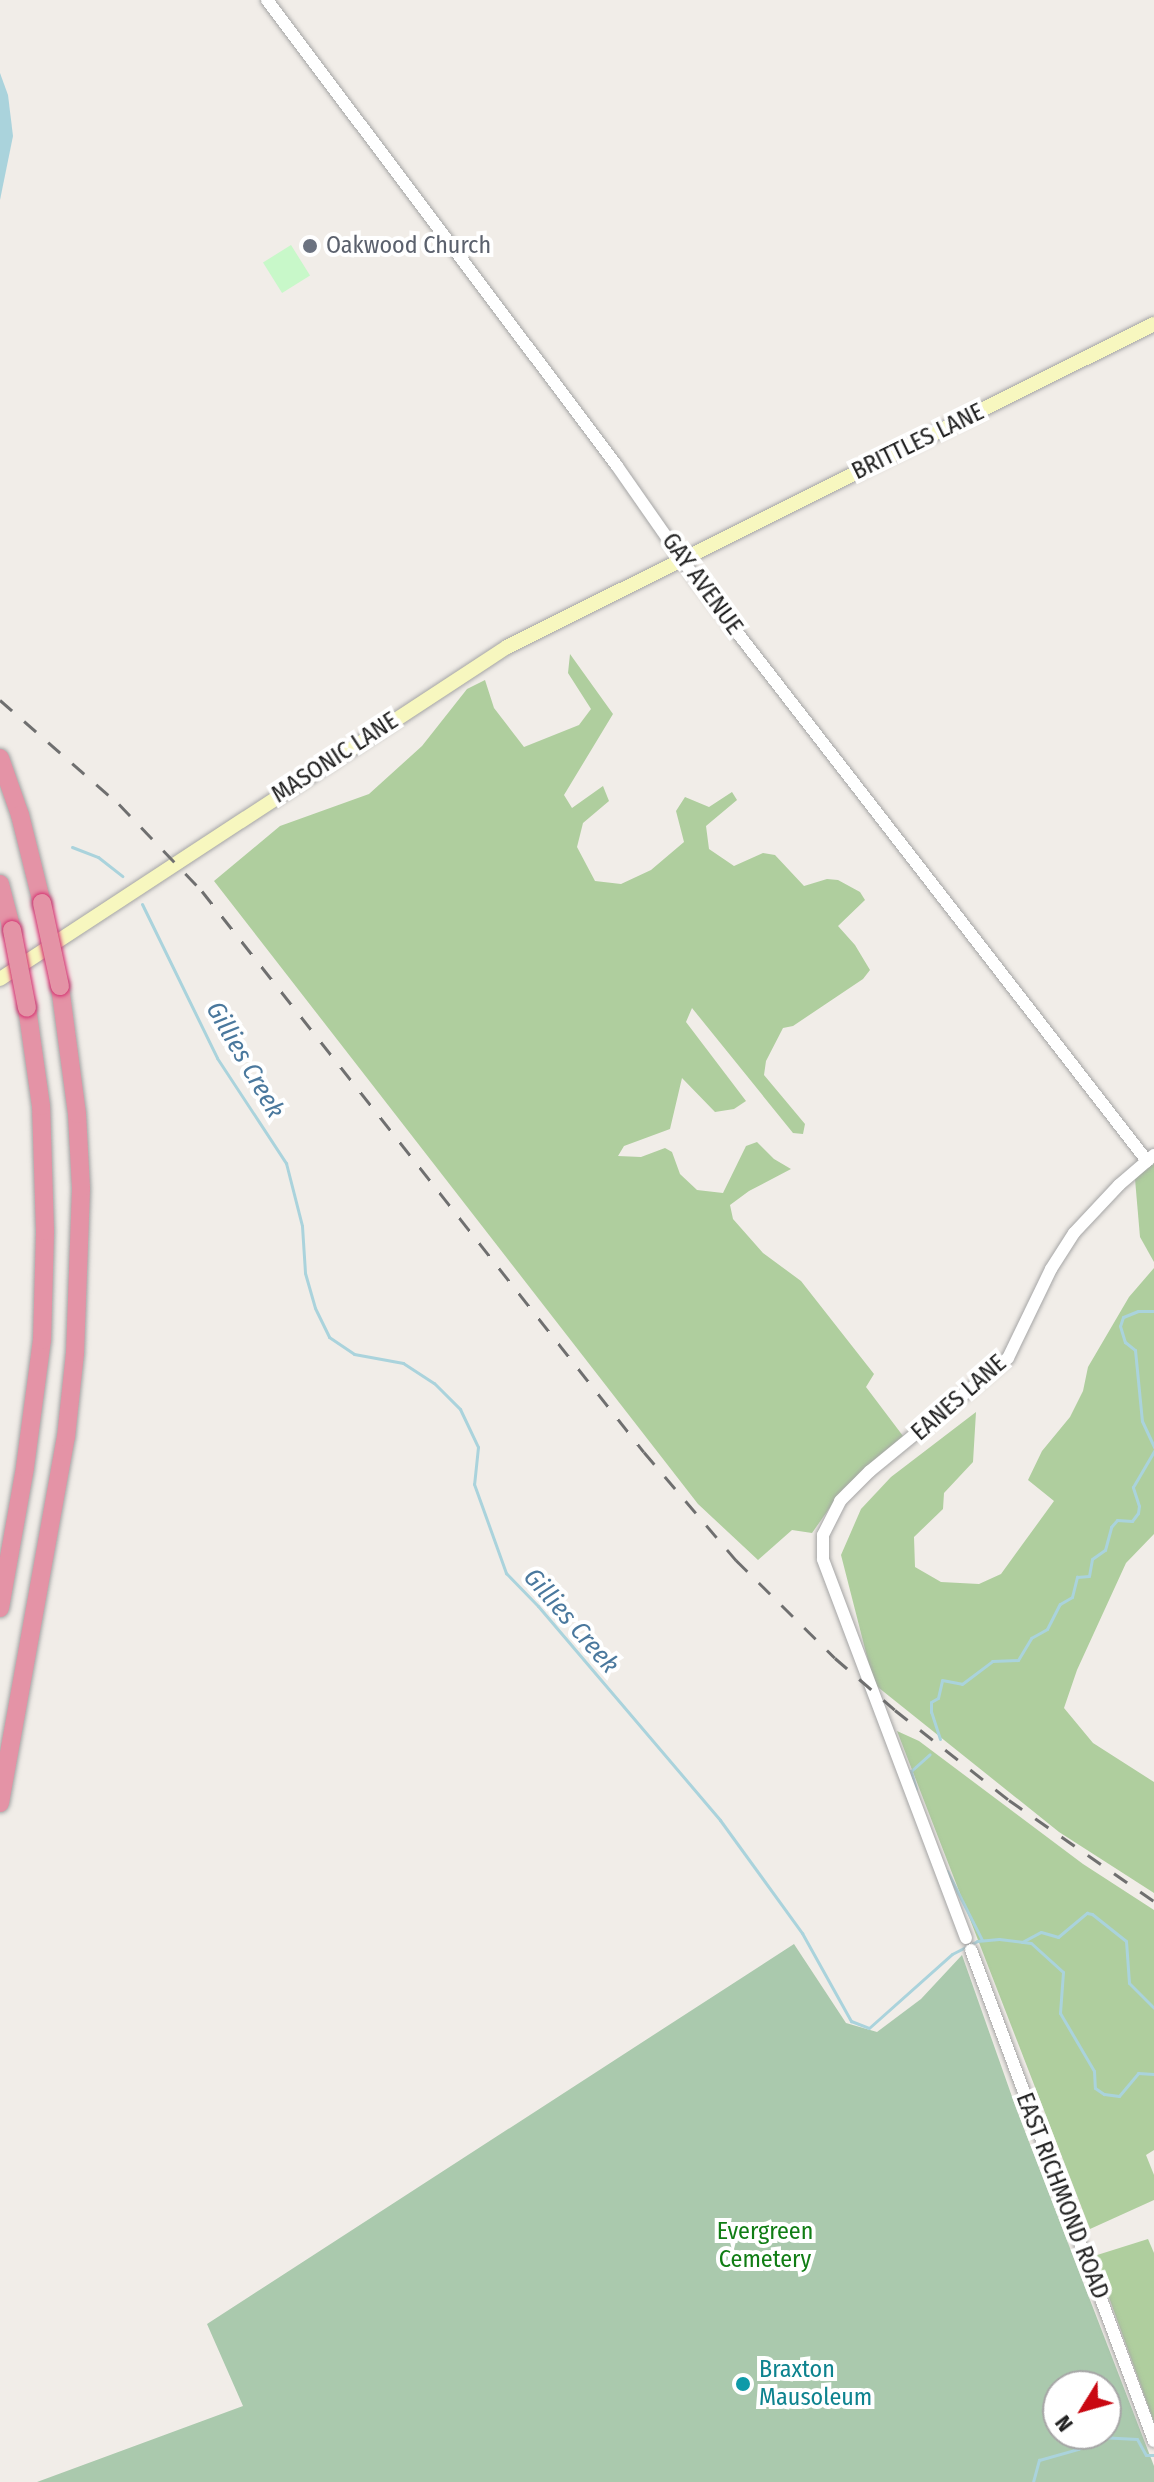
<!DOCTYPE html>
<html>
<head>
<meta charset="utf-8">
<style>
	body { margin:0 }
	#map { position:relative; width:1154px; height:2482px; overflow:hidden; background:#f1ede8; font-family:"Fira Sans Condensed",sans-serif }
	div>[style] { position:absolute }
	.forest>* { inset:0; background:#afce9e }
	.cemetery>* { inset:0; background:#aac9ad }
	.park>* { inset:0; background:#c8f8c9; transform-origin:0 0 }
	.water>* { inset:0; background:#aad3dc }
	.stream>* { height:3px; margin:-1.5px; padding:0 1.5px; transform-origin:1.5px; border-radius:1.5px; background:#aad3dc }
	.roads { filter:drop-shadow(0 0 2px #a5a5a5) drop-shadow(0 0 2px #a5a5a5) }
	.tertiary>* { height:12px; margin:-6px; padding:0 6px; transform-origin:6px; border-radius:6px; background:#fff }
	.secondary>* { height:14px; margin:-7px; padding:0 7px; transform-origin:7px; border-radius:7px; background:#f7f7bf }
	.motorway>* { height:18px; margin:-9px; padding:0 9px; transform-origin:9px; border-radius:9px; background:#e493a6 }
	.rail>* { height:3px; margin-top:-1.5px; transform-origin:0; background:repeating-linear-gradient(90deg,#6f6f6f 0 16px,transparent 0 32px) }
	.bridges { filter:drop-shadow(0 0 2px #d42f70) drop-shadow(0 0 2px #d42f70) }
	.motorway-bridge>* { height:18px; margin:-9px; padding:0 9px; transform-origin:9px; border-radius:9px; background:#e493a6 }
	.dots>* { width:22px; height:22px; translate:-50% -50%; box-sizing:border-box; border:4px solid #fff; border-radius:50% }
	span { translate:-50% -50%; white-space:nowrap; text-align:center; line-height:1.15; -webkit-text-stroke:8px #fff; paint-order:stroke }
	.worship-label { font-size:24px; color:#5b616d }
	.left { translate:0 -50%; text-align:left }
	.street-label { font-size:24px; color:#212121 }
	.park-label { font-size:24px; color:#107d14 }
	.culture-label { font-size:24px; color:#0d838f }
	.water-label { font-size:26px; color:#4a789d; font-style:italic }
	.north { position:absolute; left:1042px; top:2370px; width:80px; height:80px; box-sizing:border-box; background:#fff; border:2px solid #a6a6a6; border-radius:50%; rotate:233deg; font-size:22px; font-weight:700; line-height:32px; text-align:center; color:#212121 }
	.north::after { content:''; display:block; margin:auto; width:28px; height:36px; background:#c90812; clip-path:polygon(50% 0,100% 100%,50% 72%,0 100%) }
</style>
</head>
<body>
<div id="map">
	<div class="forest">
		<div style="clip-path:polygon(570px 654px,613px 714px,564px 795px,572px 808px,603px 786px,609px 801px,583px 823px,577px 847px,595px 881px,621px 884px,651px 870px,684px 842px,676px 811px,685px 797px,709px 807px,732px 792px,737px 800px,706px 826px,709px 849px,734px 866px,763px 853px,775px 855px,804px 886px,827px 879px,838px 880px,860px 892px,865px 900px,838px 926px,855px 945px,870px 970px,863px 979px,793px 1026px,783px 1028px,766px 1061px,764px 1075px,805px 1124px,803px 1134px,793px 1133px,692px 1008px,686px 1022px,746px 1101px,734px 1109px,715px 1112px,682px 1078px,670px 1129px,624px 1146px,618px 1156px,641px 1157px,665px 1148px,672px 1152px,680px 1174px,697px 1190px,723px 1193px,746px 1146px,757px 1142px,774px 1159px,791px 1169px,749px 1191px,730px 1205px,733px 1219px,763px 1253px,801px 1281px,874px 1374px,866px 1387px,903px 1436px,843px 1489px,812px 1533px,792px 1530px,758px 1560px,698px 1504px,214px 881px,280px 826px,369px 794px,422px 746px,467px 689px,485px 680px,494px 708px,524px 747px,579px 725px,591px 709px,568px 673px)"></div>
		<div style="clip-path:polygon(1154px 1163px,1154px 1262px,1140px 1237px,1135px 1179px)"></div>
		<div style="clip-path:polygon(1154px 1268px,1154px 1534px,1126px 1563px,1077px 1670px,1064px 1708px,1093px 1743px,1154px 1782px,1154px 1893px,1059px 1832px,874px 1684px,841px 1555px,861px 1509px,891px 1477px,976px 1412px,973px 1462px,944px 1493px,943px 1509px,914px 1537px,915px 1567px,941px 1582px,979px 1584px,1001px 1574px,1054px 1501px,1028px 1480px,1042px 1451px,1070px 1417px,1083px 1391px,1088px 1367px,1129px 1297px)"></div>
		<div style="clip-path:polygon(897px 1731px,919px 1741px,1083px 1864px,1154px 1910px,1154px 2150px,1146px 2155px,1154px 2175px,1154px 2200px,1090px 2229px)"></div>
		<div style="clip-path:polygon(1148px 2239px,1154px 2253px,1154px 2422px,1094px 2256px)"></div>
	</div>
	<div class="cemetery">
		<div style="clip-path:polygon(evenodd,794px 1944px,846px 2023px,877px 2032px,921px 1999px,962px 1955px,1016px 2108px,1154px 2466px,1154px 2482px,37px 2482px,243px 2406px,207px 2324px,794px 1944px,1106px 2386px,1106px 2434px,1058px 2434px,1058px 2386px,1106px 2386px)"></div>
	</div>
	<div class="park">
		<div style="left:291px;top:245px;width:36px;height:33px;rotate:58deg"></div>
	</div>
	<div class="water">
		<div style="clip-path:polygon(0 73px,8px 95px,13px 136px,0 200px)"></div>
	</div>
	<div class="stream">
		<div style="left:72px;top:847px;width:28px;rotate:21deg"></div>
		<div style="left:98px;top:857px;width:31px;rotate:38deg"></div>
		<div style="left:142px;top:904px;width:171px;rotate:64deg"></div>
		<div style="left:217px;top:1058px;width:126px;rotate:56.7deg"></div>
		<div style="left:286px;top:1163px;width:65px;rotate:75.7deg"></div>
		<div style="left:302px;top:1226px;width:47px;rotate:86.3deg"></div>
		<div style="left:305px;top:1273px;width:36px;rotate:74deg"></div>
		<div style="left:315px;top:1308px;width:32px;rotate:64deg"></div>
		<div style="left:329px;top:1337px;width:30px;rotate:34deg"></div>
		<div style="left:354px;top:1354px;width:50px;rotate:10.4deg"></div>
		<div style="left:403px;top:1363px;width:37px;rotate:33deg"></div>
		<div style="left:434px;top:1383px;width:37px;rotate:45deg"></div>
		<div style="left:460px;top:1409px;width:42px;rotate:64.7deg"></div>
		<div style="left:478px;top:1447px;width:37px;rotate:96deg"></div>
		<div style="left:474px;top:1484px;width:95px;rotate:70.2deg"></div>
		<div style="left:506px;top:1573px;width:46px;rotate:45.9deg"></div>
		<div style="left:538px;top:1606px;width:281px;rotate:49.6deg"></div>
		<div style="left:720px;top:1820px;width:140px;rotate:54deg"></div>
		<div style="left:802px;top:1933px;width:101px;rotate:60.9deg"></div>
		<div style="left:851px;top:2021px;width:19px;rotate:21deg"></div>
		<div style="left:869px;top:2028px;width:111px;rotate:-41.7deg"></div>
		<div style="left:952px;top:1954px;width:28px;rotate:-27deg"></div>
		<div style="left:977px;top:1941px;width:22px;rotate:-5deg"></div>
		<div style="left:999px;top:1939px;width:32px;rotate:7deg"></div>
		<div style="left:1031px;top:1943px;width:43px;rotate:42.2deg"></div>
		<div style="left:1063px;top:1972px;width:41px;rotate:94.2deg"></div>
		<div style="left:1060px;top:2013px;width:67px;rotate:59.6deg"></div>
		<div style="left:1094px;top:2071px;width:17px;rotate:87deg"></div>
		<div style="left:1095px;top:2088px;width:11px;rotate:34deg"></div>
		<div style="left:1104px;top:2094px;width:15px;rotate:8deg"></div>
		<div style="left:1119px;top:2096px;width:30px;rotate:-50deg"></div>
		<div style="left:1138px;top:2073px;width:16px;rotate:4deg"></div>
		<div style="left:1154px;top:1311px;width:16px;rotate:180deg"></div>
		<div style="left:1138px;top:1311px;width:16px;rotate:158deg"></div>
		<div style="left:1123px;top:1317px;width:9px;rotate:108deg"></div>
		<div style="left:1120px;top:1326px;width:17px;rotate:73deg"></div>
		<div style="left:1125px;top:1342px;width:13px;rotate:39deg"></div>
		<div style="left:1135px;top:1350px;width:71px;rotate:84.4deg"></div>
		<div style="left:1142px;top:1421px;width:29px;rotate:65deg"></div>
		<div style="left:940px;top:1739px;width:28px;rotate:-108deg"></div>
		<div style="left:931px;top:1712px;width:10px;rotate:-90deg"></div>
		<div style="left:931px;top:1702px;width:8px;rotate:-30deg"></div>
		<div style="left:938px;top:1698px;width:18px;rotate:-77deg"></div>
		<div style="left:942px;top:1680px;width:20px;rotate:11deg"></div>
		<div style="left:962px;top:1684px;width:38px;rotate:-37deg"></div>
		<div style="left:992px;top:1661px;width:26px;rotate:-2deg"></div>
		<div style="left:1018px;top:1660px;width:26px;rotate:-59deg"></div>
		<div style="left:1031px;top:1638px;width:18px;rotate:-29deg"></div>
		<div style="left:1047px;top:1629px;width:28px;rotate:-63deg"></div>
		<div style="left:1060px;top:1604px;width:14px;rotate:-30deg"></div>
		<div style="left:1072px;top:1597px;width:21px;rotate:-76deg"></div>
		<div style="left:1077px;top:1577px;width:12px;rotate:-5deg"></div>
		<div style="left:1089px;top:1576px;width:17px;rotate:-80deg"></div>
		<div style="left:1092px;top:1559px;width:16px;rotate:-35deg"></div>
		<div style="left:1105px;top:1550px;width:24px;rotate:-75deg"></div>
		<div style="left:1111px;top:1527px;width:9px;rotate:-49deg"></div>
		<div style="left:1117px;top:1520px;width:15px;rotate:4deg"></div>
		<div style="left:1132px;top:1521px;width:10px;rotate:-53deg"></div>
		<div style="left:1138px;top:1513px;width:7px;rotate:-82deg"></div>
		<div style="left:1139px;top:1506px;width:20px;rotate:-108deg"></div>
		<div style="left:1133px;top:1487px;width:42px;rotate:-59.7deg"></div>
		<div style="left:916px;top:1789px;width:19px;rotate:-106deg"></div>
		<div style="left:911px;top:1771px;width:25px;rotate:-42deg"></div>
		<div style="left:947px;top:1871px;width:77px;rotate:63.1deg"></div>
		<div style="left:1022px;top:1942px;width:21px;rotate:-28deg"></div>
		<div style="left:1041px;top:1932px;width:18px;rotate:16deg"></div>
		<div style="left:1058px;top:1937px;width:38px;rotate:-40deg"></div>
		<div style="left:1087px;top:1913px;width:5px;rotate:11deg"></div>
		<div style="left:1092px;top:1914px;width:43px;rotate:38.5deg"></div>
		<div style="left:1126px;top:1941px;width:42px;rotate:85.9deg"></div>
		<div style="left:1129px;top:1983px;width:35px;rotate:45deg"></div>
		<div style="left:1033px;top:2482px;width:23px;rotate:-75deg"></div>
		<div style="left:1039px;top:2460px;width:41px;rotate:-15.8deg"></div>
		<div style="left:1078px;top:2449px;width:24px;rotate:-30deg"></div>
		<div style="left:1099px;top:2437px;width:38px;rotate:3deg"></div>
		<div style="left:1137px;top:2439px;width:18px;rotate:61deg"></div>
		<div style="left:1146px;top:2455px;width:8px"></div>
	</div>
	<div class="roads">
		<div class="tertiary">
			<div style="left:267px;top:0;width:583px;rotate:53.09deg"></div>
			<div style="left:617px;top:466px;width:136px;rotate:55.1deg"></div>
			<div style="left:695px;top:578px;width:738px;rotate:52.21deg"></div>
			<div style="left:966px;top:1938px;width:405px;rotate:-110.7deg"></div>
			<div style="left:823px;top:1559px;width:24px;rotate:-90deg"></div>
			<div style="left:823px;top:1535px;width:38px;rotate:-63deg"></div>
			<div style="left:840px;top:1501px;width:42px;rotate:-45deg"></div>
			<div style="left:870px;top:1471px;width:178px;rotate:-39.3deg"></div>
			<div style="left:1008px;top:1358px;width:99px;rotate:-64.2deg"></div>
			<div style="left:1051px;top:1269px;width:43px;rotate:-57.4deg"></div>
			<div style="left:1074px;top:1233px;width:66px;rotate:-46.8deg"></div>
			<div style="left:1119px;top:1185px;width:46px;rotate:-40.6deg"></div>
			<div style="left:971px;top:1950px;width:524px;rotate:69.56deg"></div>
		</div>
		<div class="secondary">
			<div style="left:0;top:979px;width:606px;rotate:-33.22deg"></div>
			<div style="left:507px;top:647px;width:723px;rotate:-26.53deg"></div>
		</div>
		<div class="motorway">
			<div style="left:0;top:758px;width:60px;rotate:70.7deg"></div>
			<div style="left:20px;top:815px;width:91px;rotate:76deg"></div>
			<div style="left:0;top:884px;width:48px;rotate:75.4deg"></div>
			<div style="left:0;top:1608px;width:143px;rotate:-79.9deg"></div>
			<div style="left:25px;top:1467px;width:128px;rotate:-82.4deg"></div>
			<div style="left:42px;top:1340px;width:109px;rotate:-88.4deg"></div>
			<div style="left:45px;top:1231px;width:125px;rotate:-91.8deg"></div>
			<div style="left:41px;top:1106px;width:99px;rotate:-98.1deg"></div>
			<div style="left:0;top:1803px;width:372px;rotate:-79.8deg"></div>
			<div style="left:66px;top:1437px;width:84px;rotate:-83.9deg"></div>
			<div style="left:75px;top:1353px;width:165px;rotate:-87.9deg"></div>
			<div style="left:81px;top:1188px;width:74px;rotate:-93.1deg"></div>
			<div style="left:77px;top:1114px;width:129px;rotate:-97.6deg"></div>
		</div>
	</div>
	<div class="rail">
		<div style="left:0;top:700px;width:158px;rotate:41.2deg"></div>
		<div style="left:119px;top:804px;width:120px;rotate:46.3deg"></div>
		<div style="left:202px;top:891px;width:714px;rotate:51.77deg"></div>
		<div style="left:644px;top:1452px;width:142px;rotate:49.6deg"></div>
		<div style="left:736px;top:1560px;width:139px;rotate:44.7deg"></div>
		<div style="left:835px;top:1658px;width:79px;rotate:40.9deg"></div>
		<div style="left:895px;top:1710px;width:145px;rotate:38.3deg"></div>
		<div style="left:1009px;top:1800px;width:177px;rotate:34.9deg"></div>
	</div>
	<div class="bridges">
		<div class="motorway-bridge">
			<div style="left:42px;top:903px;width:85px;rotate:77.8deg"></div>
			<div style="left:12px;top:930px;width:79px;rotate:79.1deg"></div>
		</div>
	</div>
	<div class="dots">
		<div style="left:310px;top:246px;background:#6b7280"></div>
		<div style="left:743px;top:2384px;background:#0f9aa8"></div>
	</div>
	<div class="worship-label">
		<span class="left" style="left:326px;top:246px">Oakwood Church</span>
	</div>
	<div class="street-label">
		<span style="left:918px;top:442px;rotate:-26deg">BRITTLES LANE</span>
		<span style="left:702px;top:584px;rotate:54deg">GAY AVENUE</span>
		<span style="left:335px;top:758px;rotate:-33deg">MASONIC LANE</span>
		<span style="left:959px;top:1398px;rotate:-41deg">EANES LANE</span>
		<span style="left:1062px;top:2196px;rotate:69deg">EAST RICHMOND ROAD</span>
	</div>
	<div class="park-label">
		<span style="left:765px;top:2246px">Evergreen<br>Cemetery</span>
	</div>
	<div class="culture-label">
		<span class="left" style="left:759px;top:2384px">Braxton<br>Mausoleum</span>
	</div>
	<div class="water-label">
		<span style="left:245px;top:1060px;rotate:60deg">Gillies Creek</span>
		<span style="left:571px;top:1621px;rotate:49deg">Gillies Creek</span>
	</div>
	<div class="north">N</div>
</div>
</body>
</html>
